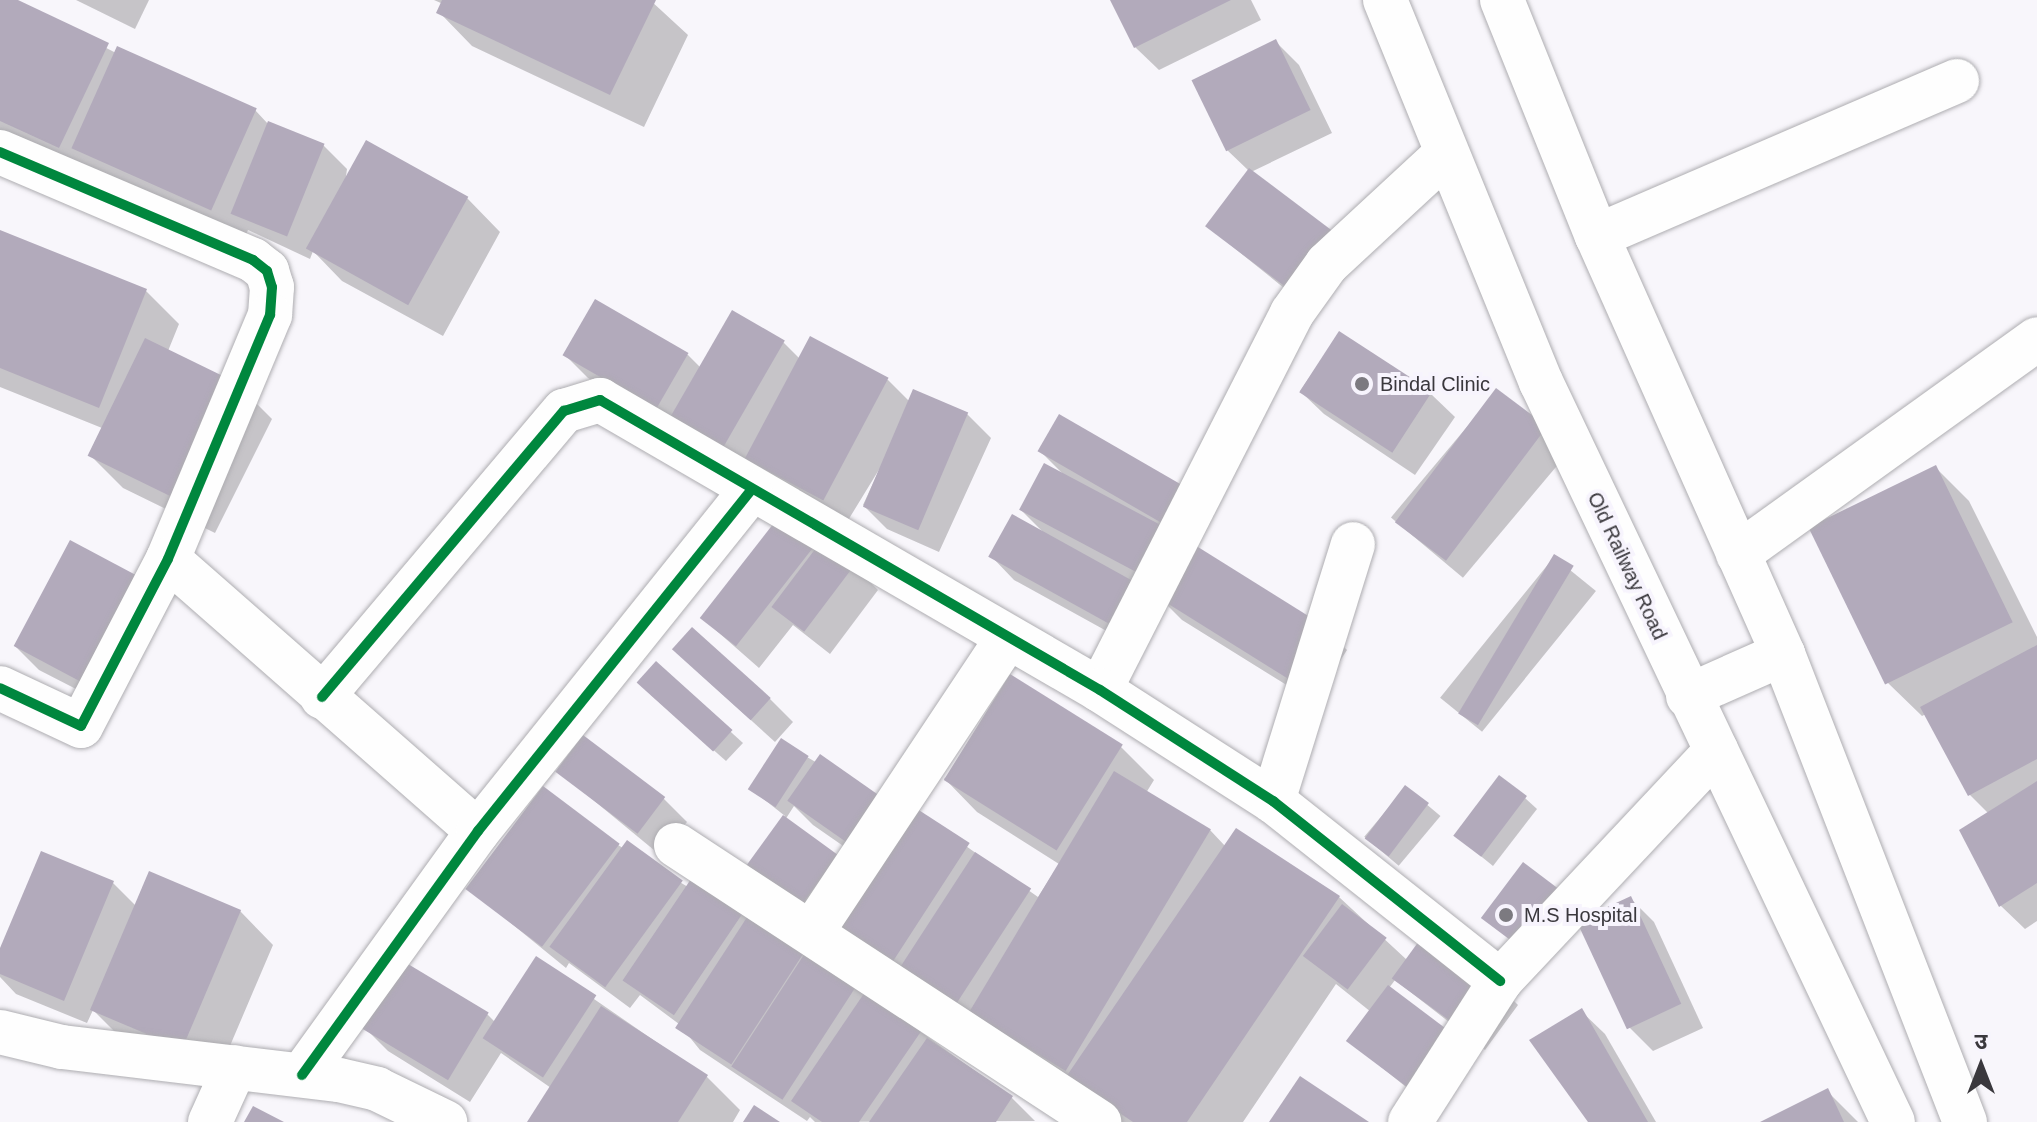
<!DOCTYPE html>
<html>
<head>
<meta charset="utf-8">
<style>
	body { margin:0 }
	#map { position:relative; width:2037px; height:1122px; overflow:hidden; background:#f8f6fb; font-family:Helvetica,"Noto Sans Devanagari",sans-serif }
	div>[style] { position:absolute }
	.shadow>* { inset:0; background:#0003; transform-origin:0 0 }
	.building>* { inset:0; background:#b2aabb; transform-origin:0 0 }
	.roads { filter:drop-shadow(0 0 2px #aeadb1) drop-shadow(0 0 2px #aeadb1) }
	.minor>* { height:44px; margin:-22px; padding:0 22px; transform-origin:22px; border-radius:22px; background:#fefefe }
	.secondary>* { height:44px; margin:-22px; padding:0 22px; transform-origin:22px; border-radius:22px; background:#fefefe }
	.cycleway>* { height:10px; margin:-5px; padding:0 5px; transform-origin:5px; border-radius:5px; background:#00873e }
	.dots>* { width:22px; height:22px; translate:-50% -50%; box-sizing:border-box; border:4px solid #f7f4fd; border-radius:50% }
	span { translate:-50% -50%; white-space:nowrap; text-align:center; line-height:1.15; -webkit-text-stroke:8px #f7f4fd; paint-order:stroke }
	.poi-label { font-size:20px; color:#3a383d }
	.left { translate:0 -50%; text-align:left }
	.street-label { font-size:20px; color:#3a383d }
	.north { position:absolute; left:1941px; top:1026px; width:80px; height:80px; -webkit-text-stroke:6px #f7f4fd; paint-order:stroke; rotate:0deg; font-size:22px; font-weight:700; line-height:32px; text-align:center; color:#3a383d }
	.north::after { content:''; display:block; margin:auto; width:28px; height:36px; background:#3a383d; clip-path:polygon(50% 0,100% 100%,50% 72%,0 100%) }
</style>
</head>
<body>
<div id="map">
	<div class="shadow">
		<div style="clip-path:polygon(0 0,13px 0,116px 53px,255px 110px,269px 125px,324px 146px,347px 169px,345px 183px,467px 198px,500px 232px,443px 336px,342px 281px,313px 251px,310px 259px,248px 230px,242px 244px,0 138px)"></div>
		<div style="clip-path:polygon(76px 0,149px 0,135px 29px)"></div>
		<div style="clip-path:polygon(434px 0,650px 0,688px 35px,644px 127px,472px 46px,439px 12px,443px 4px)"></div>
		<div style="clip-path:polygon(1112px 0,1251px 0,1261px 20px,1159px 70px,1135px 47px)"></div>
		<div style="clip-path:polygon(1276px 42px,1299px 65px,1332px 133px,1251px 172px,1315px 313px,1207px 226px,1249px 171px,1226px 149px)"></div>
		<div style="clip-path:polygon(0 232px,146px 291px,179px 324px,168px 351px,239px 386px,272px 419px,215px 533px,123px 488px,89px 454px,102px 428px,0 387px)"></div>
		<div style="clip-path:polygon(1340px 333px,1431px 394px,1455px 417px,1415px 475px,1324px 414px,1300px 391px)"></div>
		<div style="clip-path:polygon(783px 342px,800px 359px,888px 380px,909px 401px,967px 414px,991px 438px,939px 552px,887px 529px,863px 505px,880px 468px,847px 522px,588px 378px,565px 355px,688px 355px,701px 368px)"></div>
		<div style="left:1497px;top:391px;width:94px;height:165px;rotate:40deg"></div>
		<div style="clip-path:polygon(1041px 452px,1191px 491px,1214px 515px,1195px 547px,1324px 627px,1347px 650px,1314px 702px,1182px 620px,1158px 596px,1141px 650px,1014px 580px,991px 556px,1043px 532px,1020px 509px,1062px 473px)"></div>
		<div style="clip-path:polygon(1936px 468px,1969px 501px,2037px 637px,2037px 921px,2025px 929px,2001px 906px,1962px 831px,1989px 814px,1970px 795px,1926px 714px,1922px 716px,1888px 683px)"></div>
		<div style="clip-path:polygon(782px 516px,854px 566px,878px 590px,830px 654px,793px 625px,759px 668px,702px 618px)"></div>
		<div style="clip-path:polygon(71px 543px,111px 707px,39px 670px,15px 646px)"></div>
		<div style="left:1554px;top:557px;width:54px;height:181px;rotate:39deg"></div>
		<div style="clip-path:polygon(656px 664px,743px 743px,726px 761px,651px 695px)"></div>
		<div style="clip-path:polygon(698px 672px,769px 698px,793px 722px,775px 742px)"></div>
		<div style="clip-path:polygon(evenodd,1121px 747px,1154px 780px,1146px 793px,1210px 830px,1226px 847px,1339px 897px,1407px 960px,1495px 982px,1518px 1005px,1485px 1050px,1395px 980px,1389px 988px,1476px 1060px,1437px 1112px,1349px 1041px,1371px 1012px,1336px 984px,1243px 1122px,1120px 1122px,744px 872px,785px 816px,751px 789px,807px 757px,891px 806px,912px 808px,1038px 897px,1059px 864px,977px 812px,944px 778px,1121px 747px,794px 806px,813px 825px,872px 866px,837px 857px,785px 820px,794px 806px)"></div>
		<div style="clip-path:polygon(558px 771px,663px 798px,687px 822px,660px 855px)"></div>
		<div style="left:1406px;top:787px;width:45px;height:65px;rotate:40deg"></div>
		<div style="clip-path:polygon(1525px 798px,1537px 809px,1493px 866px,1456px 836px)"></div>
		<div style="clip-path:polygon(618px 845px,688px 887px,693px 879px,921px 1032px,1012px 1098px,1035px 1121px,815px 1122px,810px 1117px,807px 1121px,700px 1050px,679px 1024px,640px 995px,630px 1008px,569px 963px,566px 968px,468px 888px)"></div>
		<div style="clip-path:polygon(113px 883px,136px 906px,240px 911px,273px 945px,215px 1081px,126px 1043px,93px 1010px,87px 1023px,16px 994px,0 977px,0 953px)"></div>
		<div style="clip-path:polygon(1630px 898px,1654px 922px,1703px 1028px,1653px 1051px,1629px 1027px)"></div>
		<div style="clip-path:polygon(536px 959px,707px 1077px,740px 1110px,733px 1122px,529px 1122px,551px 1088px,501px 1053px,470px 1102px,388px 1051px,364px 1027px,487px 1014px,495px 1022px)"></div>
		<div style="clip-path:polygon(1581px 1011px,1605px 1034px,1656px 1122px,1591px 1122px)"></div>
		<div style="clip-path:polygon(1827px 1091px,1858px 1122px,1764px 1122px)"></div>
	</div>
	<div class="building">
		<div style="clip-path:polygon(0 0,18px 0,109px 43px,59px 148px,0 121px)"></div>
		<div style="clip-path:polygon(442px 0,656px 0,610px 95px,436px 13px)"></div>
		<div style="clip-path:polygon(1110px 0,1231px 0,1134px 48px)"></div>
		<div style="left:1276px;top:39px;width:79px;height:94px;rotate:64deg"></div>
		<div style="left:117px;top:46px;width:153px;height:112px;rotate:24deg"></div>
		<div style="left:268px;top:121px;width:61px;height:100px;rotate:22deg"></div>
		<div style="left:366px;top:140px;width:117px;height:124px;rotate:29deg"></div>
		<div style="left:1249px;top:168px;width:108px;height:73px;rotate:37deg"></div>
		<div style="clip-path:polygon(0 230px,147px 289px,99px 408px,0 368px)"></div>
		<div style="left:595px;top:299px;width:108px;height:65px;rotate:30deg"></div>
		<div style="left:732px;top:310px;width:61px;height:139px;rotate:30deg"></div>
		<div style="left:1339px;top:331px;width:111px;height:73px;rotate:33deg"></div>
		<div style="left:810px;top:336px;width:89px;height:139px;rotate:28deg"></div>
		<div style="left:145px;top:338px;width:106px;height:131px;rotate:26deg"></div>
		<div style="left:1496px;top:388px;width:64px;height:168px;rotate:37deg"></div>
		<div style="left:913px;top:389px;width:60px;height:128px;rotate:23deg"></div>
		<div style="left:1059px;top:414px;width:153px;height:43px;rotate:30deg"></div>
		<div style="left:1044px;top:463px;width:147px;height:53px;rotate:28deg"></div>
		<div style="left:1936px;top:465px;width:175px;height:142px;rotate:64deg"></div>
		<div style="left:781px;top:514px;width:46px;height:132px;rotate:38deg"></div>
		<div style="left:1012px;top:514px;width:148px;height:49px;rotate:29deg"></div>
		<div style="left:70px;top:540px;width:83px;height:120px;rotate:28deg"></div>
		<div style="left:822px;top:540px;width:41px;height:84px;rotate:37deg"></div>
		<div style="left:1190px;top:542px;width:158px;height:64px;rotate:32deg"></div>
		<div style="left:1554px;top:554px;width:23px;height:186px;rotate:31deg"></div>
		<div style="left:692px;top:627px;width:106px;height:30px;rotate:42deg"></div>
		<div style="clip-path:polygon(2037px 645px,2037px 759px,1968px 796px,1920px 707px)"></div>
		<div style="left:656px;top:661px;width:103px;height:29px;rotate:42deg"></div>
		<div style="left:1010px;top:674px;width:133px;height:125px;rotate:32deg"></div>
		<div style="left:583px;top:735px;width:103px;height:46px;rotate:37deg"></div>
		<div style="left:781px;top:738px;width:33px;height:61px;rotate:33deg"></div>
		<div style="left:820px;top:754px;width:88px;height:57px;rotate:35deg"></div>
		<div style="left:1114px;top:771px;width:113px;height:282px;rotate:31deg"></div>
		<div style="left:1499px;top:775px;width:35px;height:76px;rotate:37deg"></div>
		<div style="clip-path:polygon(2037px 781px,2037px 883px,1999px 907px,1959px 830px)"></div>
		<div style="left:1405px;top:785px;width:30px;height:67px;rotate:37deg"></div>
		<div style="left:543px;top:786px;width:96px;height:129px;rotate:37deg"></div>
		<div style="left:911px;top:805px;width:70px;height:142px;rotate:33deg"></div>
		<div style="left:783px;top:815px;width:68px;height:70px;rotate:36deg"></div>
		<div style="clip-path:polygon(1236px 828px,1340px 896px,1187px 1122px,1133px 1122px,1066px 1077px)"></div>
		<div style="left:627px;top:840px;width:69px;height:132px;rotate:36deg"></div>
		<div style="clip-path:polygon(41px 851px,114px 881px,64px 1001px,0 974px,0 948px)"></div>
		<div style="left:975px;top:852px;width:67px;height:139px;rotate:33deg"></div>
		<div style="left:1523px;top:862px;width:46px;height:70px;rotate:37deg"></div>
		<div style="left:149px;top:871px;width:100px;height:151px;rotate:23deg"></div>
		<div style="left:693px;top:876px;width:62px;height:126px;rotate:34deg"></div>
		<div style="left:1631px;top:896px;width:119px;height:60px;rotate:65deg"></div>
		<div style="left:1342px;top:904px;width:56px;height:65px;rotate:37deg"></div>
		<div style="left:753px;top:908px;width:67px;height:143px;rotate:33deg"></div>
		<div style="left:1427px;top:930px;width:85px;height:60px;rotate:36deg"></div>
		<div style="left:807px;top:950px;width:61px;height:139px;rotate:33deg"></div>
		<div style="left:536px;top:956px;width:72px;height:98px;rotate:33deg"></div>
		<div style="left:403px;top:961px;width:100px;height:79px;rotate:31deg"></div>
		<div style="left:1388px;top:985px;width:83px;height:70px;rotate:37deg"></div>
		<div style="clip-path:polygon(865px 992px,922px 1030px,859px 1122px,822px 1122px,791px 1101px)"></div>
		<div style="clip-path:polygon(601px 1006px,708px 1075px,678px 1122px,527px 1122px)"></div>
		<div style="clip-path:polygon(1582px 1008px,1648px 1122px,1588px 1122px,1529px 1040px)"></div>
		<div style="clip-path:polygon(927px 1038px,1013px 1096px,996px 1122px,869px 1122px)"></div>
		<div style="clip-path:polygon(1300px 1076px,1369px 1122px,1269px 1122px)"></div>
		<div style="clip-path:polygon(1828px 1088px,1844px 1122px,1760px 1122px)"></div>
		<div style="clip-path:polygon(754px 1105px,780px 1122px,743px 1122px)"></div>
		<div style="clip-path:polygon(253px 1106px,284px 1122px,244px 1122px)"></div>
	</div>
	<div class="roads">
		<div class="minor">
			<div style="left:0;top:152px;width:275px;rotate:23.1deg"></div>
			<div style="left:253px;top:260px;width:18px;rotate:38deg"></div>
			<div style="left:267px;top:271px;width:17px;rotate:73deg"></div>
			<div style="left:272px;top:287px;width:28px;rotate:94deg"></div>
			<div style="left:270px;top:315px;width:264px;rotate:112.7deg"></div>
			<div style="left:168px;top:559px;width:188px;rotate:117.5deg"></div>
			<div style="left:81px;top:726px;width:89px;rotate:-154.9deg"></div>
			<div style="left:1597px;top:236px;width:392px;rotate:-23.3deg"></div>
			<div style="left:1738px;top:554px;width:368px;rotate:-35.7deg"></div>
			<div style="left:168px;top:559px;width:412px;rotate:41.3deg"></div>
			<div style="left:1100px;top:690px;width:423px;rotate:-63deg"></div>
			<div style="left:1292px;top:313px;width:60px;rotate:-54.5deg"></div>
			<div style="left:1327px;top:264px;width:163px;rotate:-42.8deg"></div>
			<div style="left:322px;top:697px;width:375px;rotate:-49.8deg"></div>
			<div style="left:564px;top:411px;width:38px;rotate:-17deg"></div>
			<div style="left:600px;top:400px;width:578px;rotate:30.11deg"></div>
			<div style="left:1100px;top:690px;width:206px;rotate:32.7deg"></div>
			<div style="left:1273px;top:801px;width:290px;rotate:38.4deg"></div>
			<div style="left:1273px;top:801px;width:269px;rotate:-72.7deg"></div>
			<div style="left:676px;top:845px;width:506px;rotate:33.22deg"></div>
			<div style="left:812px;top:932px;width:352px;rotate:-56.4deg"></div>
			<div style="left:0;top:1032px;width:64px;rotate:13.6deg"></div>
			<div style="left:62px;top:1047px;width:279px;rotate:6.8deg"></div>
			<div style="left:339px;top:1080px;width:39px;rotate:13deg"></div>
			<div style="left:377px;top:1089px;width:76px;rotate:25.9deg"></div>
			<div style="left:302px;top:1075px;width:301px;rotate:-54.2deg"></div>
			<div style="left:478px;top:831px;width:435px;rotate:-51.3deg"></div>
			<div style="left:210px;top:1122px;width:60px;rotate:-65.6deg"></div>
			<div style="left:1410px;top:1122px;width:167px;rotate:-57.4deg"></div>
			<div style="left:1500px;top:981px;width:316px;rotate:-46.8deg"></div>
		</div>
		<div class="secondary">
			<div style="left:1385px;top:0;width:413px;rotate:67.8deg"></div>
			<div style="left:1541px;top:382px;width:819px;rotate:64.56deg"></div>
			<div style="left:1502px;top:0;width:254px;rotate:68.1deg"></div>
			<div style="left:1597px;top:236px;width:458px;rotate:66deg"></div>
			<div style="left:1783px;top:654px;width:502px;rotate:68.75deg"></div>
			<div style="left:1688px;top:696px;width:104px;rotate:-23.9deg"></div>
		</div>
	</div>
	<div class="cycleway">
		<div style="left:0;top:152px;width:275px;rotate:23.1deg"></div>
		<div style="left:253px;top:260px;width:18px;rotate:38deg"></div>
		<div style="left:267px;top:271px;width:17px;rotate:73deg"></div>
		<div style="left:272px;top:287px;width:28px;rotate:94deg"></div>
		<div style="left:270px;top:315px;width:264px;rotate:112.7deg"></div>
		<div style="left:168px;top:559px;width:188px;rotate:117.5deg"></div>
		<div style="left:81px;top:726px;width:89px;rotate:-154.9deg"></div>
		<div style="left:322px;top:697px;width:375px;rotate:-49.8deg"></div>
		<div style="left:564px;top:411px;width:38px;rotate:-17deg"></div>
		<div style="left:600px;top:400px;width:578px;rotate:30.11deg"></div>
		<div style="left:1100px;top:690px;width:206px;rotate:32.7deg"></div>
		<div style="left:1273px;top:801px;width:290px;rotate:38.4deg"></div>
		<div style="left:302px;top:1075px;width:301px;rotate:-54.2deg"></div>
		<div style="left:478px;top:831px;width:435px;rotate:-51.3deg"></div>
	</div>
	<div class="dots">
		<div style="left:1362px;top:384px;background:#7c7a80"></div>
		<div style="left:1506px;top:915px;background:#7c7a80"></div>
	</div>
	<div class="poi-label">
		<span class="left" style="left:1380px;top:384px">Bindal Clinic</span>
		<span class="left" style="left:1524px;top:915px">M.S Hospital</span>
	</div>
	<div class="street-label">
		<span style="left:1627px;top:566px;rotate:65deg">Old Railway Road</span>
	</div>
	<div class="north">उ</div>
</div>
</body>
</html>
